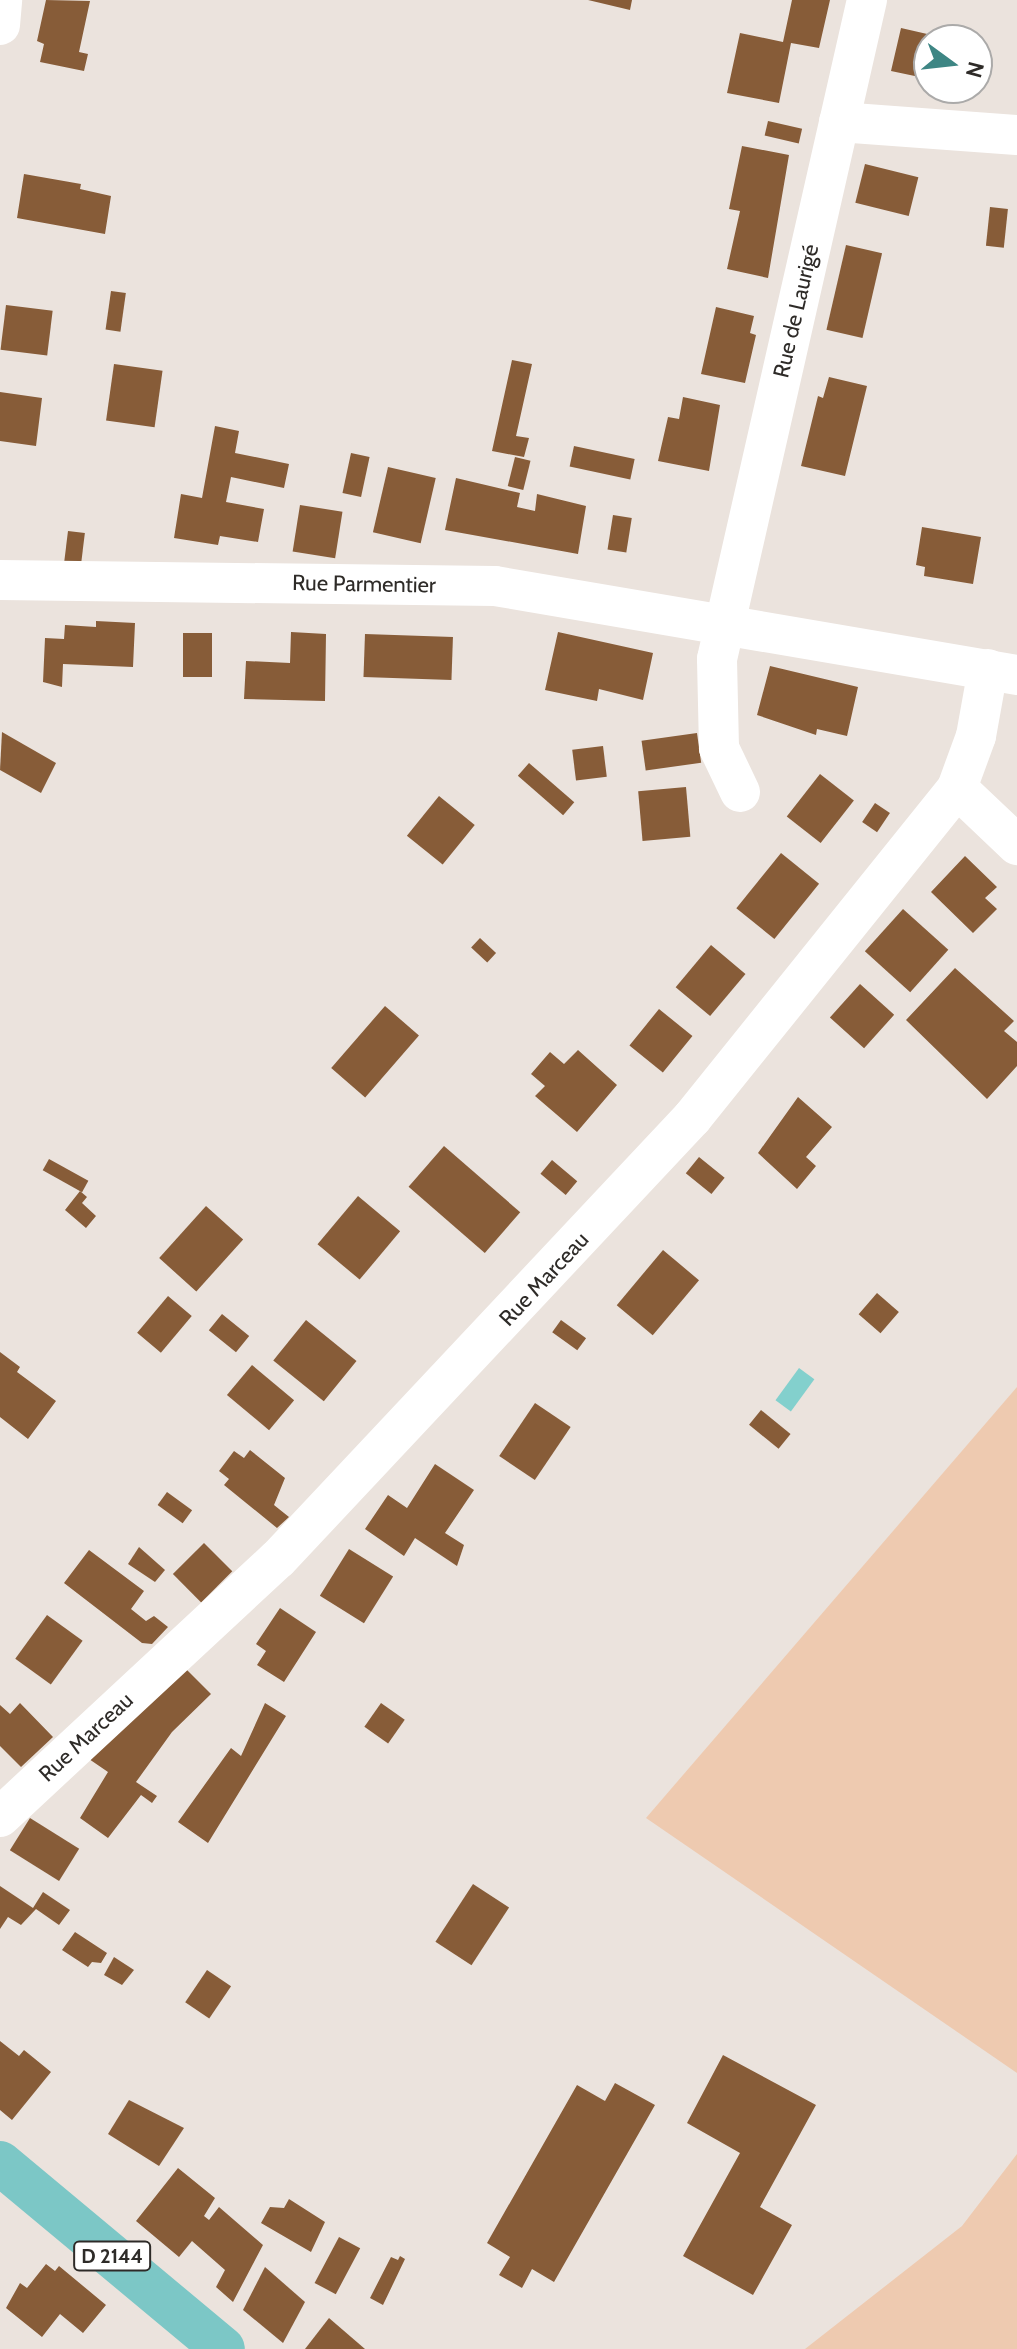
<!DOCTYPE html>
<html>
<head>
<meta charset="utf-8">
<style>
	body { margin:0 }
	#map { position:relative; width:1017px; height:2349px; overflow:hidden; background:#ebe3dd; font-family:Cabin,sans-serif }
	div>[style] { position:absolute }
	.green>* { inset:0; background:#eecab0 }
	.water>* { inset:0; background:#83d0cd; transform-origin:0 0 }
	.building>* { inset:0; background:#875c38; transform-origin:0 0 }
	.minor>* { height:40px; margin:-20px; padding:0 20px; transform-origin:20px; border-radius:20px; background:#fff }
	.major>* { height:44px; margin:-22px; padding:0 22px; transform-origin:22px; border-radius:22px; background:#7cc7c6 }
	span { translate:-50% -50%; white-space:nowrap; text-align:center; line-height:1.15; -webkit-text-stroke:8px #fff; paint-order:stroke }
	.shield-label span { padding:2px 6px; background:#fff; border:2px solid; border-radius:6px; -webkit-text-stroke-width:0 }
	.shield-label { font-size:20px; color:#2e2b28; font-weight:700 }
	.street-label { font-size:22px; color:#2e2b28 }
	.north { position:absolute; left:913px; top:24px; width:80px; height:80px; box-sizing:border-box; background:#fff; border:2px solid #abaaa9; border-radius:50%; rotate:105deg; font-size:22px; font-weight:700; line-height:32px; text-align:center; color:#2e2b28 }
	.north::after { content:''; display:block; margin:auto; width:28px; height:36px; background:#3e8684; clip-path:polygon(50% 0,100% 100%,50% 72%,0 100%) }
</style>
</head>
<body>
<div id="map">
	<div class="green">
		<div style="clip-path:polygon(1017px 1387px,1017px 2073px,646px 1818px)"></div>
		<div style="clip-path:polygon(1017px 2154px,1017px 2349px,805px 2349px,962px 2226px)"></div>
	</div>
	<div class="water">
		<div style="left:799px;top:1368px;width:19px;height:40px;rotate:36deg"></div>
	</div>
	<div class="building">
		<div style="clip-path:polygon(46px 0,90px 1px,79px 52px,88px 54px,84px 71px,40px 62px,44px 44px,37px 41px)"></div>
		<div style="clip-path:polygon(588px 0,632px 0,630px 10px)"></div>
		<div style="clip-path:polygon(792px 0,830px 0,819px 48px,791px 43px,779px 103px,727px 93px,740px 33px,783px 42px)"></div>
		<div style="clip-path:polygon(901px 28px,949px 39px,929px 40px,929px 79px,891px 71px)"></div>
		<div style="left:768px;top:121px;width:35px;height:15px;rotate:13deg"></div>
		<div style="clip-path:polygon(742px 146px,789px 155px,768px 278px,727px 269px,740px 211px,729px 209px)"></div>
		<div style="left:865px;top:164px;width:55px;height:40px;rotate:14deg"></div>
		<div style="clip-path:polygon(24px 174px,81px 184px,80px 189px,111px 196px,105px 234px,17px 218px)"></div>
		<div style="left:990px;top:207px;width:18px;height:39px;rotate:6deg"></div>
		<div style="left:846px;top:245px;width:37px;height:87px;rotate:13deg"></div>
		<div style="left:111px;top:291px;width:15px;height:39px;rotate:8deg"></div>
		<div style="left:6px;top:305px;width:47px;height:45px;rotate:7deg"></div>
		<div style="clip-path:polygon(716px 307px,754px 316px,750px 333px,756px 335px,745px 383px,701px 374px)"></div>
		<div style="clip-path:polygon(512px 360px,532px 364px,516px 436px,529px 438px,524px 457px,492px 451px)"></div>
		<div style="left:114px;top:364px;width:49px;height:57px;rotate:8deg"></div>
		<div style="clip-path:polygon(829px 377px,867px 386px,845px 476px,801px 466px,818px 396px,823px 398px)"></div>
		<div style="clip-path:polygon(0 392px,42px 398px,36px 446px,0 441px)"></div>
		<div style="clip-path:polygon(683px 397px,720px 405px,709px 471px,658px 461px,668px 417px,679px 419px)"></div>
		<div style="clip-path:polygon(215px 426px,239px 431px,235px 453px,289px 464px,284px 488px,231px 477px,226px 502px,264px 509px,258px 542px,220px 536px,218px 545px,174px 538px,181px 494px,202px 498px)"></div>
		<div style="left:574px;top:446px;width:62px;height:21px;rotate:12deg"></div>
		<div style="left:351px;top:453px;width:19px;height:41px;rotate:12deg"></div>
		<div style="left:515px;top:457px;width:16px;height:30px;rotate:14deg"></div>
		<div style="left:388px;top:467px;width:49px;height:67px;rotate:13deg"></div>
		<div style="clip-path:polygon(456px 478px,520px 493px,517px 507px,535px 511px,537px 494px,586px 506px,578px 554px,445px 530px)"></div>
		<div style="left:300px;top:505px;width:43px;height:47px;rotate:9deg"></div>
		<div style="left:613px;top:515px;width:19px;height:35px;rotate:9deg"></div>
		<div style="clip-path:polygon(922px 527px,981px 537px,973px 584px,924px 576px,925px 567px,916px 565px)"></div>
		<div style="left:68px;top:531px;width:17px;height:31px;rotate:7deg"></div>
		<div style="clip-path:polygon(96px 621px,135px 623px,133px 667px,63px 664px,62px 687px,43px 682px,45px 638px,64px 639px,65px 625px,96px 627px)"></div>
		<div style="clip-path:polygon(291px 632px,326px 634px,325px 701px,244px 699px,246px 661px,290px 663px)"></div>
		<div style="clip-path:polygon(558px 632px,653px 653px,643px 700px,599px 689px,597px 701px,545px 690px)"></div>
		<div style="left:183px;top:633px;width:29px;height:44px"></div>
		<div style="left:365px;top:634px;width:88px;height:43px;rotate:2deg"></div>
		<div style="clip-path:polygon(770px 666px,858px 687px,847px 736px,817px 729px,816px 735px,757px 715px)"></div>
		<div style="clip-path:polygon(2px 732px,56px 763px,41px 793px,0 770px)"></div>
		<div style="left:697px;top:733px;width:30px;height:56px;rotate:82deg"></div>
		<div style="left:603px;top:746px;width:31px;height:31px;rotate:83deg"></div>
		<div style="left:529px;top:763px;width:60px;height:17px;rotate:41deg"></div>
		<div style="left:820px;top:774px;width:43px;height:54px;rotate:38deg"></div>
		<div style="left:686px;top:787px;width:50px;height:48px;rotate:85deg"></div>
		<div style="left:439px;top:796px;width:46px;height:51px;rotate:39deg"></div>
		<div style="left:875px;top:803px;width:18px;height:23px;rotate:34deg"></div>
		<div style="left:781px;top:853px;width:49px;height:71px;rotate:39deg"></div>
		<div style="clip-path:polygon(965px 856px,997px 887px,985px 898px,997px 909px,973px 933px,931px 892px)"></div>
		<div style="left:903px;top:909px;width:61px;height:57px;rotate:42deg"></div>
		<div style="left:480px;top:938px;width:22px;height:13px;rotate:43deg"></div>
		<div style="left:711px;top:945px;width:45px;height:55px;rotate:40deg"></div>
		<div style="clip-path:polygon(955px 968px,1014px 1021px,1004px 1031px,1017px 1042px,1017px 1066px,987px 1099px,906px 1020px)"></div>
		<div style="left:860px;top:984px;width:46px;height:45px;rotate:42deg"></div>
		<div style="left:385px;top:1006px;width:45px;height:82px;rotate:41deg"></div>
		<div style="left:659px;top:1009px;width:43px;height:47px;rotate:39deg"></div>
		<div style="clip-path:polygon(578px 1050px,617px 1085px,577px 1132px,535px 1096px,545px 1086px,531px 1074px,550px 1052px,564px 1064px)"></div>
		<div style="clip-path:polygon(798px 1097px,832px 1127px,806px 1157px,816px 1166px,797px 1189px,758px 1153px)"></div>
		<div style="left:444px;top:1146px;width:101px;height:54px;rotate:41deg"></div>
		<div style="left:699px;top:1157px;width:33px;height:21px;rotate:39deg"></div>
		<div style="left:49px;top:1159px;width:45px;height:13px;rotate:29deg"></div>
		<div style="left:552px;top:1160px;width:33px;height:18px;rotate:40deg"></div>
		<div style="clip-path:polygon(80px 1191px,87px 1197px,82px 1203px,96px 1216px,86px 1228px,65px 1210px)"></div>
		<div style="left:358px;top:1196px;width:55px;height:63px;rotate:40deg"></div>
		<div style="left:206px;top:1206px;width:50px;height:70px;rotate:42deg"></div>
		<div style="left:663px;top:1250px;width:47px;height:72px;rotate:40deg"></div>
		<div style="left:877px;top:1293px;width:29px;height:28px;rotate:41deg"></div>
		<div style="left:168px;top:1296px;width:31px;height:48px;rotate:40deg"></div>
		<div style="left:222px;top:1314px;width:35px;height:21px;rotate:39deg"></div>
		<div style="left:306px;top:1320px;width:65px;height:52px;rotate:39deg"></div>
		<div style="left:561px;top:1320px;width:31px;height:15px;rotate:36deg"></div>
		<div style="clip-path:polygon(0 1352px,20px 1367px,17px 1372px,56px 1401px,28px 1439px,0 1417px)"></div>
		<div style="left:252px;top:1365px;width:55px;height:39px;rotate:40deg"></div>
		<div style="left:535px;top:1403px;width:43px;height:64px;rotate:34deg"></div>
		<div style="left:761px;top:1410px;width:38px;height:19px;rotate:39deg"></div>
		<div style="clip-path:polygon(250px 1450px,285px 1478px,274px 1505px,289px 1517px,277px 1528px,224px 1485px,229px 1479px,219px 1471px,234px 1451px,244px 1458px)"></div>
		<div style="clip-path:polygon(435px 1464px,474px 1490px,445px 1533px,464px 1545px,457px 1566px,415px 1538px,404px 1556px,365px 1529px,388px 1495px,407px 1508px)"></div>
		<div style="left:167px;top:1492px;width:31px;height:16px;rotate:36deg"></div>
		<div style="left:204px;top:1543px;width:40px;height:44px;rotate:45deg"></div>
		<div style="clip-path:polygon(139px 1547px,165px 1570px,155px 1582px,128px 1564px)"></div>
		<div style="left:349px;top:1549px;width:52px;height:55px;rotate:32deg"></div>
		<div style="clip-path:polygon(89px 1550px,144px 1591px,131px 1609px,146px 1621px,154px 1616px,168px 1627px,152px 1644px,142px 1643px,64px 1583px)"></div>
		<div style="clip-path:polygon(280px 1608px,316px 1632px,284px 1682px,257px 1665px,266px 1651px,256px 1644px)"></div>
		<div style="left:47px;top:1615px;width:44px;height:54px;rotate:36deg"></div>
		<div style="clip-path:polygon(185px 1668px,211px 1694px,172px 1732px,136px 1782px,157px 1796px,152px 1803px,141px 1795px,108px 1838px,80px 1818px,108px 1772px,89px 1759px)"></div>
		<div style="clip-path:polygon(20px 1703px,53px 1737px,21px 1767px,0 1746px,0 1705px,10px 1714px)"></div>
		<div style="clip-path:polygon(265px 1703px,286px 1716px,208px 1843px,178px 1822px,231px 1748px,241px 1756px)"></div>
		<div style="left:381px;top:1703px;width:29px;height:29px;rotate:35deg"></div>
		<div style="left:30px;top:1818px;width:58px;height:38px;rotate:32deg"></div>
		<div style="left:473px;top:1884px;width:43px;height:69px;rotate:33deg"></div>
		<div style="clip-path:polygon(0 1886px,33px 1908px,43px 1892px,70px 1910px,59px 1925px,36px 1909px,21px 1925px,8px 1917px,0 1929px)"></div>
		<div style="clip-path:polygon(75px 1932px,107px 1953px,101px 1963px,92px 1962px,88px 1967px,62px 1950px)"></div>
		<div style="clip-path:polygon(114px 1957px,134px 1970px,122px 1985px,104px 1975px)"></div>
		<div style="left:207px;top:1970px;width:29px;height:39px;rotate:34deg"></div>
		<div style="clip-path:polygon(0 2041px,19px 2056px,24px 2050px,51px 2072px,12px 2120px,0 2110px)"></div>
		<div style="clip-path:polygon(723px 2055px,816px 2105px,760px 2207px,792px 2225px,753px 2295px,683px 2256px,740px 2153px,687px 2123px)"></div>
		<div style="clip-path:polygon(615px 2083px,655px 2105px,554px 2282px,532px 2269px,522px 2288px,499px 2275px,510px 2257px,487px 2243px,577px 2085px,605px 2101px)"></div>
		<div style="clip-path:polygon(129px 2100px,184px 2128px,159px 2166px,108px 2134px)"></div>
		<div style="clip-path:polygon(178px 2168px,215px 2198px,204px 2216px,209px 2220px,219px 2207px,263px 2245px,233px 2302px,216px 2287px,225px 2270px,192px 2241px,179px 2257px,136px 2221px)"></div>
		<div style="clip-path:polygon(289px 2199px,325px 2222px,311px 2252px,261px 2223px,270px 2207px,284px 2208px)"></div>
		<div style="left:339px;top:2237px;width:24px;height:52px;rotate:28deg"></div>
		<div style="clip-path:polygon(400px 2256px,405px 2259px,383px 2305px,370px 2298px,391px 2257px,398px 2260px)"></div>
		<div style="clip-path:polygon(46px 2264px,55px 2271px,59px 2266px,106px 2305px,83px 2333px,60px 2314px,42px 2337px,6px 2308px,20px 2283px,27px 2288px)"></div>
		<div style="clip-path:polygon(265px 2267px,305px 2302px,283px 2343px,243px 2310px)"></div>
		<div style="clip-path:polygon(329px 2318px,365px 2349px,305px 2349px)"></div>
	</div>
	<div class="minor">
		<div style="left:0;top:25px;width:25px;rotate:-85deg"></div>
		<div style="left:839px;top:122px;width:178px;rotate:4.2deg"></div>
		<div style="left:0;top:580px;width:495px;rotate:0.7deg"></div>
		<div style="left:495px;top:586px;width:530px;rotate:9.68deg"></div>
		<div style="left:957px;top:788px;width:83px;rotate:43.5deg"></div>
		<div style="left:740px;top:792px;width:49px;rotate:-115.5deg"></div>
		<div style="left:719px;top:748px;width:89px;rotate:-91.3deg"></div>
		<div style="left:717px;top:659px;width:676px;rotate:-77.18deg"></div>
		<div style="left:0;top:1817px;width:379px;rotate:-42.9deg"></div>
		<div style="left:278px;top:1559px;width:605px;rotate:-46.81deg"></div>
		<div style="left:692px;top:1118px;width:423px;rotate:-51.2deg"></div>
		<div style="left:957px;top:788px;width:55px;rotate:-69.9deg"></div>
		<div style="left:976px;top:736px;width:68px;rotate:-79.8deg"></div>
	</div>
	<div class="major">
		<div style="left:0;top:2163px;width:290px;rotate:39.8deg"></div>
	</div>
	<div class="shield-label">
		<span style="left:112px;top:2256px">D 2144</span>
	</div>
	<div class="street-label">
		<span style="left:796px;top:311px;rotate:-77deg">Rue de Laurigé</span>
		<span style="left:364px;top:584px;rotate:1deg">Rue Parmentier</span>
		<span style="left:544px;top:1279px;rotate:-47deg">Rue Marceau</span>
		<span style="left:86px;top:1737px;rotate:-43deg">Rue Marceau</span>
	</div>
	<div class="north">N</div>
</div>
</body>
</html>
